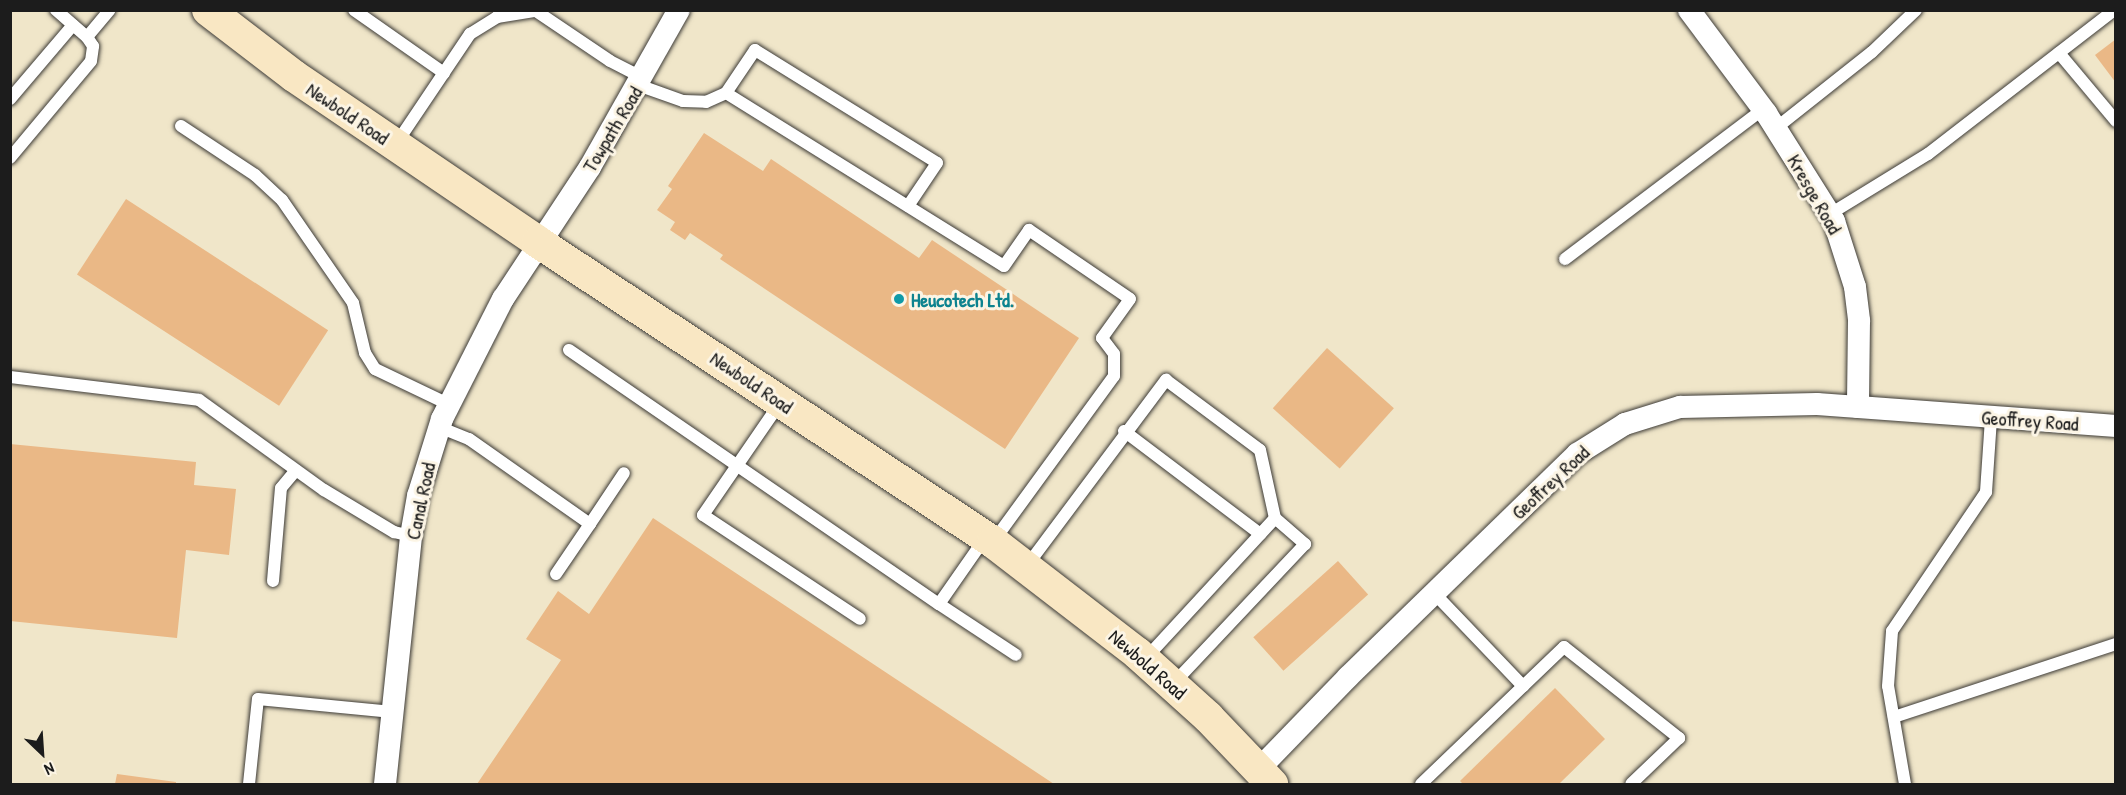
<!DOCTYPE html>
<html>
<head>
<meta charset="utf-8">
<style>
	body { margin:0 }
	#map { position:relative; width:2126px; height:795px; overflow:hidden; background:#f0e6c9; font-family:"Patrick Hand",sans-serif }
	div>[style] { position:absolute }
	.building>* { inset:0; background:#eab886; transform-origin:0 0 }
	.roads { filter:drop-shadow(0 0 2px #3c3a36) drop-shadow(0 0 2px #3c3a36) }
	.service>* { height:12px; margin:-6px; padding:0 6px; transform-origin:6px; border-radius:6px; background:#fff }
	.minor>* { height:22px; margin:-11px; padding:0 11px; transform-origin:11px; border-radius:11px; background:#fff }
	.secondary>* { height:32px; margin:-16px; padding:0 16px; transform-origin:16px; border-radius:16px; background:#f9e7c3 }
	.dots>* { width:16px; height:16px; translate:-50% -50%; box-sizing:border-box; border:3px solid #fcf5e5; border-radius:50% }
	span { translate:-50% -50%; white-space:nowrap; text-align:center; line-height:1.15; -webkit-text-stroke:6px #fcf5e5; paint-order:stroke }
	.street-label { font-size:20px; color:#1c1c1c }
	.culture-label { font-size:20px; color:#0d838f; font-weight:700 }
	.left { translate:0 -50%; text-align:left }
	.frame { position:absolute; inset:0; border:12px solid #1c1c1c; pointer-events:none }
	.north { position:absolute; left:12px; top:723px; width:60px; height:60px; -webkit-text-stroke:4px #fcf5e5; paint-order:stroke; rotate:155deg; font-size:16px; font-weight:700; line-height:24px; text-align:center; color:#1c1c1c }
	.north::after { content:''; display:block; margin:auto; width:21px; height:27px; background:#1c1c1c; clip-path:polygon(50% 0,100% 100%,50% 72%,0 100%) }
</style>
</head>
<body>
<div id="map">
	<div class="building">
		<div style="clip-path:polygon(2116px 39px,2116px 83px,2095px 55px)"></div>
		<div style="clip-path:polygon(704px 133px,763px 171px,771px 159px,919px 258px,932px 240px,1079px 338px,1005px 449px,720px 259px,723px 255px,690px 233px,685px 240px,670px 230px,675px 222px,657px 210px,672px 189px,668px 186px)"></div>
		<div style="left:126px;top:199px;width:241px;height:90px;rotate:33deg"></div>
		<div style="left:1327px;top:348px;width:90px;height:81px;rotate:42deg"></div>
		<div style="clip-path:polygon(10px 444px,196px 462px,194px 485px,236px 489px,229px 555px,186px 550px,177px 638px,10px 621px)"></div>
		<div style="clip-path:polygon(653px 518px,1054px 784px,477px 784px,561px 660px,526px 639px,558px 591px,589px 614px)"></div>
		<div style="left:1338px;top:561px;width:45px;height:114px;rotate:48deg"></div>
		<div style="clip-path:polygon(1555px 688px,1605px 739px,1559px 784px,1463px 784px,1460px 781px)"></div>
		<div style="clip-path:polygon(117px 774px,176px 782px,176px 784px,115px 784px)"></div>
	</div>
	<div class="roads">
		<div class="service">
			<div style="left:56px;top:10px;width:41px;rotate:41.1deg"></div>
			<div style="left:87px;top:37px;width:35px;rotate:-50deg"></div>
			<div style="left:354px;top:10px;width:110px;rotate:35deg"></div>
			<div style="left:2059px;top:53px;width:89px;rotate:50deg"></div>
			<div style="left:638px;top:85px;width:48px;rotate:19.6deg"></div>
			<div style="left:683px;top:101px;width:23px;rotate:2deg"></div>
			<div style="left:706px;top:102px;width:22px;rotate:-24deg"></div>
			<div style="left:726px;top:93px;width:327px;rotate:31.9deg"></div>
			<div style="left:1004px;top:266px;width:44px;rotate:-55.2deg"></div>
			<div style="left:1029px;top:230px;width:122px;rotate:34.3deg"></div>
			<div style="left:1130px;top:299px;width:48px;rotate:125.7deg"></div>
			<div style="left:1102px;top:338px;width:20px;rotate:53deg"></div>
			<div style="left:1114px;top:354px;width:22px;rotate:90deg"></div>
			<div style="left:1114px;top:376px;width:205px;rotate:126.1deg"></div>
			<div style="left:726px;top:93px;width:52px;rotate:-56deg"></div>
			<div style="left:755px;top:50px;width:214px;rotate:31.8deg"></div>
			<div style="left:937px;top:163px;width:52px;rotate:124deg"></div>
			<div style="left:10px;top:99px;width:97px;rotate:-49.6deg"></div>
			<div style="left:181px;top:126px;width:89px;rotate:33.5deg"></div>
			<div style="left:255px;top:175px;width:37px;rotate:43deg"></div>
			<div style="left:282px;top:200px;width:125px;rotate:55.4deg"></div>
			<div style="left:353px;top:303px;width:51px;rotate:76.5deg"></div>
			<div style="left:365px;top:353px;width:19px;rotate:58deg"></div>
			<div style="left:375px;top:369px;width:81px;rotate:25.6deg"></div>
			<div style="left:1776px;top:128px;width:122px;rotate:-38.4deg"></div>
			<div style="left:1872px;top:52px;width:61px;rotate:-43.7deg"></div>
			<div style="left:396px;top:144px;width:133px;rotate:-56.1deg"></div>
			<div style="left:470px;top:34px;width:32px;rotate:-32deg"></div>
			<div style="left:497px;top:17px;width:39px;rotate:-9deg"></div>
			<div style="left:536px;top:11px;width:89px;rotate:34deg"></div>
			<div style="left:610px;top:61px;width:37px;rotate:27deg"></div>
			<div style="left:10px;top:158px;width:126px;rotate:-50.1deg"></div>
			<div style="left:91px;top:61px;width:15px;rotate:-82deg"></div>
			<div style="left:93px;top:46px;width:11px;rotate:-124deg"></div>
			<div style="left:1830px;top:214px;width:115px;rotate:-31.5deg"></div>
			<div style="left:1928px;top:154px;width:235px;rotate:-37.7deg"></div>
			<div style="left:1565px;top:259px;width:248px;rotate:-37.1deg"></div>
			<div style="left:569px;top:350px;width:449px;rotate:34.5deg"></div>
			<div style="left:939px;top:604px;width:80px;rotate:-55.1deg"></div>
			<div style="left:10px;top:377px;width:190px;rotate:6.9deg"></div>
			<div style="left:199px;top:400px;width:154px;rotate:35.8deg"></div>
			<div style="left:324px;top:490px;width:82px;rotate:31deg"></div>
			<div style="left:394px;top:532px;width:17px;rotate:13deg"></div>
			<div style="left:780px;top:403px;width:136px;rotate:124.5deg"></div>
			<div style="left:703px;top:515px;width:188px;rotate:33.5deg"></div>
			<div style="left:439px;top:427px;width:32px;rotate:22deg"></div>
			<div style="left:469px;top:439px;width:148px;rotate:35.1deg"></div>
			<div style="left:590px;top:524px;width:61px;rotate:-56.3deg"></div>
			<div style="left:1124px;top:431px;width:171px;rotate:37.1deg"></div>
			<div style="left:1026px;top:567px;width:234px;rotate:-53.2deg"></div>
			<div style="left:1166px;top:380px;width:117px;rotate:36.7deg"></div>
			<div style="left:1260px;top:450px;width:70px;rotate:77.6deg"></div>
			<div style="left:1275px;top:518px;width:40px;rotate:41deg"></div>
			<div style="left:1305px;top:544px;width:192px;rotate:133.3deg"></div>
			<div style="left:556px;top:574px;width:60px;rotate:-55.8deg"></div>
			<div style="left:273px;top:581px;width:93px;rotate:-85.1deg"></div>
			<div style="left:281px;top:488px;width:23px;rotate:-50deg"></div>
			<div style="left:1434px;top:593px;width:129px;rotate:46.3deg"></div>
			<div style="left:939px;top:604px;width:92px;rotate:33.5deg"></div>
			<div style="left:1146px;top:658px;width:190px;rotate:-47.3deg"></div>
			<div style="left:1894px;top:717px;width:234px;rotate:-18.2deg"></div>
			<div style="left:249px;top:784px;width:85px;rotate:-84deg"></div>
			<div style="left:258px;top:699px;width:135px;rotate:5.5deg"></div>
			<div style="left:1421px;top:784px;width:198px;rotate:-43.8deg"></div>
			<div style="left:1564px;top:647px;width:147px;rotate:38.4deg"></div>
			<div style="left:1679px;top:738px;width:66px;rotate:136.2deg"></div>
			<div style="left:1905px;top:784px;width:99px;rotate:-99.8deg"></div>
			<div style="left:1888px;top:686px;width:55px;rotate:-85.8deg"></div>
			<div style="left:1892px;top:631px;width:168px;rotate:-55.9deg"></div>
			<div style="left:1986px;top:492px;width:74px;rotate:-86.1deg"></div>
		</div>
		<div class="minor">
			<div style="left:1689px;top:10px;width:129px;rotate:53.2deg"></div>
			<div style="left:1766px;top:113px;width:128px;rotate:57.8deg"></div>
			<div style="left:1834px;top:221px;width:69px;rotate:72.3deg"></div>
			<div style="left:1855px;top:287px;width:34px;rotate:83deg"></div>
			<div style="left:1859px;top:321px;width:86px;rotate:90.7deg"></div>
			<div style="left:1258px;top:770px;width:129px;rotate:-45.9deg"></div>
			<div style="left:1348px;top:677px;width:320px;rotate:-44.2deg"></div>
			<div style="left:1577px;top:454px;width:57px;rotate:-32deg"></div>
			<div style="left:1625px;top:424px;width:58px;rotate:-17.2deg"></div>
			<div style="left:1680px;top:407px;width:137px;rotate:-1.3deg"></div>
			<div style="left:1817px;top:404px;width:300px;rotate:4.2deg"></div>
			<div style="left:385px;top:784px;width:249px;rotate:-84deg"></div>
			<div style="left:411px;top:536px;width:41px;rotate:-80.1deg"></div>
			<div style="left:418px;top:496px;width:81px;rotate:-72.7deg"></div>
			<div style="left:442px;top:419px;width:135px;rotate:-63.1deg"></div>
			<div style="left:503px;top:299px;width:158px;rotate:-56.6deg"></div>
			<div style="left:590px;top:167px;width:180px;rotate:-60.5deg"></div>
		</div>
		<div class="secondary">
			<div style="left:208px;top:10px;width:108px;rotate:37.5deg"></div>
			<div style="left:294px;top:76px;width:295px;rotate:34.2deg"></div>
			<div style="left:538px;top:242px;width:545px;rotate:33.4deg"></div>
			<div style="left:993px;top:542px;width:182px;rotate:37.6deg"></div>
			<div style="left:1137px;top:653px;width:96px;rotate:42deg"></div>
			<div style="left:1208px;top:717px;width:93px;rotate:46.3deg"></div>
		</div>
	</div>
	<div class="dots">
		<div style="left:899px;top:299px;background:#0f9aa8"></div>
	</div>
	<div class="street-label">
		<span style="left:348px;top:113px;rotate:34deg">Newbold Road</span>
		<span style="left:612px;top:129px;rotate:-59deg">Towpath Road</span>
		<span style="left:1815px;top:194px;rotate:60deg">Kresge Road</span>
		<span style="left:752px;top:382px;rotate:34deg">Newbold Road</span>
		<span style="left:2030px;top:420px;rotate:4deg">Geoffrey Road</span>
		<span style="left:1550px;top:482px;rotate:-43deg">Geoffrey Road</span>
		<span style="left:420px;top:501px;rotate:-78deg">Canal Road</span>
		<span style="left:1148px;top:664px;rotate:41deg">Newbold Road</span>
	</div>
	<div class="culture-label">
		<span class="left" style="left:911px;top:299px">Heucotech Ltd.</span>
	</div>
	<div class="frame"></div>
	<div class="north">N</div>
</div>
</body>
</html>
